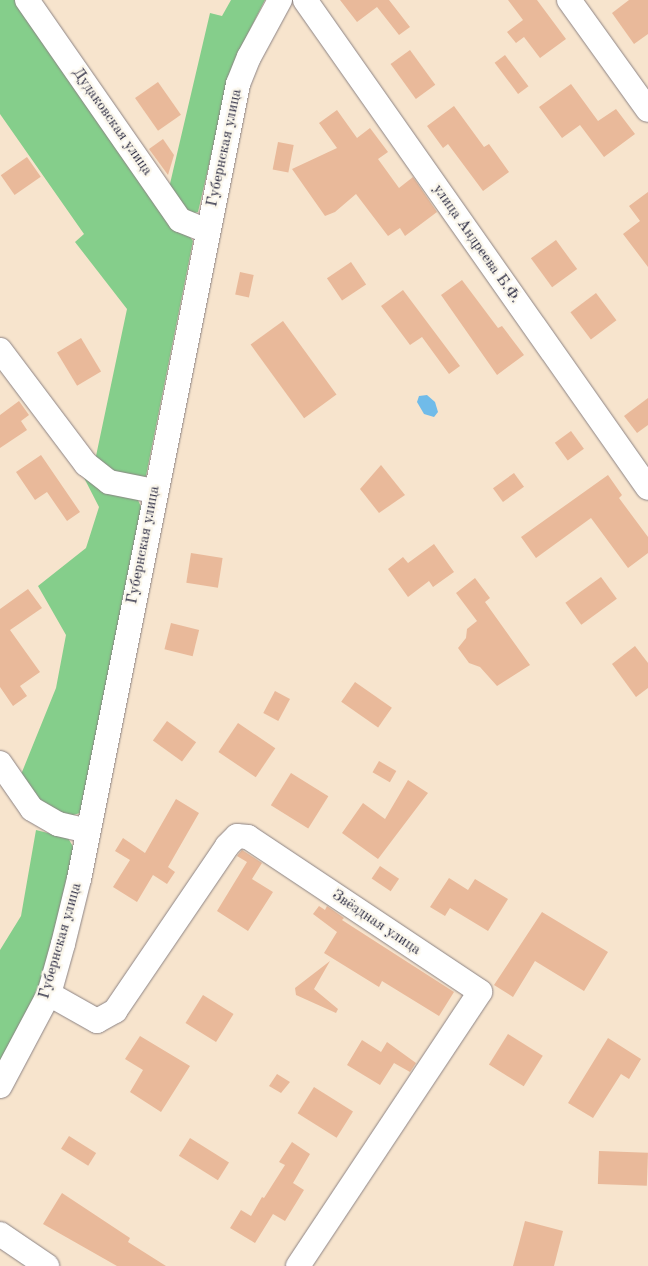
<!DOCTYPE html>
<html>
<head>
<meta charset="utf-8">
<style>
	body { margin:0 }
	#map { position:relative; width:648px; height:1266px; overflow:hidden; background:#f7e4cd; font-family:"Old Standard TT",serif }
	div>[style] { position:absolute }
	.green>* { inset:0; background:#85ce8b }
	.water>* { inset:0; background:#70bbe9 }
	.building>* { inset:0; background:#e9b99a; transform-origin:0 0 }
	.roads { filter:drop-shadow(0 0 1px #8c8384) drop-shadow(0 0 1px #8c8384) }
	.minor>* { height:24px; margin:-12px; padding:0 12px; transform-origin:12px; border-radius:12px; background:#fff }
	span { translate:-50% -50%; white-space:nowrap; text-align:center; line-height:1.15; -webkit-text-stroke:4.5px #fbf7ec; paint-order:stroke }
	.street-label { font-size:15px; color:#22223b }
</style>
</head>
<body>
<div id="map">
	<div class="green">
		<div style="clip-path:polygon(0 0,17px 0,193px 241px,146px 476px,142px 480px,111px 474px,90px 458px,96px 456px,127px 309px,75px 242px,84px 234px,0 114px)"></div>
		<div style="clip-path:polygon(231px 0,265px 0,238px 53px,228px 83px,198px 212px,187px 215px,169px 188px,210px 13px,222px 16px)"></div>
		<div style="clip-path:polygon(80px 470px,138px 500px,142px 509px,80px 813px,70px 816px,59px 816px,38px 801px,20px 777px,56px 688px,66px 635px,38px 586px,86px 548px,99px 507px)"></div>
		<div style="clip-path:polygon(36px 830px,68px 838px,75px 850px,39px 989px,0 1062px,0 950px,21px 916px)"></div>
	</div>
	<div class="water">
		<div style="clip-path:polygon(427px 395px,435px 402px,438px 412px,434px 417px,424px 414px,417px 402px,419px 396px)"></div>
	</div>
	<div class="building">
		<div style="clip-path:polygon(340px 0,389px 0,410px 27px,399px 35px,377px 7px,357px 22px)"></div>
		<div style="clip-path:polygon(508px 0,537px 0,566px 39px,540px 58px,524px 37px,516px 43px,507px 32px,523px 20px)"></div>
		<div style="clip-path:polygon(629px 0,648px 0,648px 34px,634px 44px,612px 13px)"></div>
		<div style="left:410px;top:50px;width:43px;height:24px;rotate:54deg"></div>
		<div style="left:505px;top:55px;width:39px;height:13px;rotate:53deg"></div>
		<div style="left:158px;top:82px;width:40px;height:28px;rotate:55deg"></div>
		<div style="clip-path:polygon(571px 84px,598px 121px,616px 109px,635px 134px,604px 157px,580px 125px,562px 138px,539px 107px)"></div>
		<div style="clip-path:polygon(454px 106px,484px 147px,489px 144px,509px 172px,483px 191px,448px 144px,443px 148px,427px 126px)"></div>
		<div style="clip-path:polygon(337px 110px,357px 138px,370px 128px,388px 152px,378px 159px,399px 188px,413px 177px,437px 212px,405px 236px,400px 228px,388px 236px,356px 194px,335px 212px,325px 216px,292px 169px,337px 148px,319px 123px)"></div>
		<div style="clip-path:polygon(163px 139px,174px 155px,168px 175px,149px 149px)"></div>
		<div style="left:278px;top:142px;width:16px;height:28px;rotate:11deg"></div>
		<div style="left:27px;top:157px;width:24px;height:32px;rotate:55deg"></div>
		<div style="clip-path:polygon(648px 192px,648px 267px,623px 234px,640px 221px,629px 206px)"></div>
		<div style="left:556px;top:240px;width:36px;height:31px;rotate:54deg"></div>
		<div style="left:351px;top:262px;width:27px;height:29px;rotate:56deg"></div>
		<div style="left:240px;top:272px;width:14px;height:23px;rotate:12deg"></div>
		<div style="clip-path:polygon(462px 280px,498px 328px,502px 326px,524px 355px,497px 375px,441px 295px)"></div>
		<div style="clip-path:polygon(403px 290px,460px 366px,449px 374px,422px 337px,410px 345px,381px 306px)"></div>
		<div style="left:596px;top:293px;width:34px;height:32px;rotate:53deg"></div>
		<div style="left:283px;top:321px;width:91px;height:40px;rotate:54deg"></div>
		<div style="left:81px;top:338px;width:39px;height:28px;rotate:59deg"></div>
		<div style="clip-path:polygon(648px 398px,648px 425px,637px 433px,624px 416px)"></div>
		<div style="clip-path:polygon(19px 401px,29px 415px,21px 421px,27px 430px,0 448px,0 415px)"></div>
		<div style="left:571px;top:431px;width:22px;height:20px;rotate:54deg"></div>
		<div style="clip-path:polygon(41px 455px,80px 512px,67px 521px,47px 492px,35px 500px,16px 472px)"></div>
		<div style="clip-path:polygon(381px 465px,405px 495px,379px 513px,360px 489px)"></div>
		<div style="left:514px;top:473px;width:17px;height:26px;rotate:54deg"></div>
		<div style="clip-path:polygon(608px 475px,622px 495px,619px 498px,648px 537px,648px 553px,628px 568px,591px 518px,536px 558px,521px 537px)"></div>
		<div style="clip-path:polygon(434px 544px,454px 572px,433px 587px,429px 581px,408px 597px,388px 569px,403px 557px,408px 563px)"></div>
		<div style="left:191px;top:553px;width:32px;height:30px;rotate:9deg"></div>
		<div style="left:601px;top:577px;width:27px;height:44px;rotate:54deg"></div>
		<div style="clip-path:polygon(475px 578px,490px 598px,485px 602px,530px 665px,497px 686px,480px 667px,469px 663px,458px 648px,466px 638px,467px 629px,477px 621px,456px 593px)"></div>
		<div style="clip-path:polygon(28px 589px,42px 608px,10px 630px,40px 672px,20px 686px,27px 696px,13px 706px,0 687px,0 609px)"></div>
		<div style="left:171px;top:623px;width:29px;height:27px;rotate:14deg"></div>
		<div style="clip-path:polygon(635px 646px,648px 663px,648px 688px,636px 697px,612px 664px)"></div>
		<div style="left:355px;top:682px;width:45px;height:24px;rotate:35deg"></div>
		<div style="left:275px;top:691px;width:17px;height:25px;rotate:28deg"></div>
		<div style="left:167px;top:721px;width:36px;height:24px;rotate:36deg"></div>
		<div style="left:238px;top:723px;width:45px;height:35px;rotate:34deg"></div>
		<div style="left:379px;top:761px;width:20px;height:13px;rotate:30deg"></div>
		<div style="left:291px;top:773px;width:44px;height:38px;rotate:32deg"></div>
		<div style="clip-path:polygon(408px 780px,428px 793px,378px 859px,342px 833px,363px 803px,385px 819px)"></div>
		<div style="clip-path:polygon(176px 799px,199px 813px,168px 867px,175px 872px,167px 884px,153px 875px,137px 902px,113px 887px,130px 860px,115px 851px,123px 838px,145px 853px)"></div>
		<div style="clip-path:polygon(242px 850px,262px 863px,252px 879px,273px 892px,248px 931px,217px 911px,247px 862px,237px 856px)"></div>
		<div style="left:380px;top:866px;width:23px;height:15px;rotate:34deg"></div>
		<div style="clip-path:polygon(449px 878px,468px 890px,475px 879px,508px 899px,488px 931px,450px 908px,445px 916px,430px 907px)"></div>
		<div style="clip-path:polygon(319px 906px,325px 910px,327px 906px,344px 918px,342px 920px,454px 992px,439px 1016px,382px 981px,379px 987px,324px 953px,337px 932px,313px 914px)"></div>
		<div style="clip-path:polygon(542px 912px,608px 952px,584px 991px,535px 961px,513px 997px,494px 985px)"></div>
		<div style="clip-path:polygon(330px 961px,314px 989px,338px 1009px,336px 1013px,296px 995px,295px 988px)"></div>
		<div style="left:203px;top:995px;width:36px;height:33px;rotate:32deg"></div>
		<div style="left:508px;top:1034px;width:41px;height:36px;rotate:32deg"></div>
		<div style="clip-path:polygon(140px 1036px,190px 1066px,161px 1112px,130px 1092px,143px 1070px,125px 1059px)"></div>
		<div style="clip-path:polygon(608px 1038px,641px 1059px,629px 1079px,621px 1074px,593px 1118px,568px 1103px)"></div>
		<div style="clip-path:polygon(362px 1040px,381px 1052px,387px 1042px,416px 1063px,410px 1072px,394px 1063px,380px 1085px,347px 1065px)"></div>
		<div style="clip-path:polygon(277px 1074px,290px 1082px,281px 1093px,269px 1086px)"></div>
		<div style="left:314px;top:1087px;width:46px;height:31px;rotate:32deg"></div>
		<div style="left:69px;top:1136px;width:32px;height:15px;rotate:32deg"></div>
		<div style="left:190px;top:1138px;width:46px;height:21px;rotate:32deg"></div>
		<div style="clip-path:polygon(292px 1142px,310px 1154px,293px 1183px,304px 1190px,285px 1221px,273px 1214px,255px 1243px,230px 1228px,241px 1210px,251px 1216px,262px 1197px,264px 1198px,285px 1165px,279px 1162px)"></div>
		<div style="left:599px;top:1151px;width:49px;height:33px;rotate:2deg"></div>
		<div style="clip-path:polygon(62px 1193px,130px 1238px,128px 1242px,166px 1266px,117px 1266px,43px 1224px)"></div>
		<div style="clip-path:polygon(525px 1221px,563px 1231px,554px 1266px,513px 1266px)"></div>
	</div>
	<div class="roads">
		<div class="minor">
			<div style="left:27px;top:0;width:268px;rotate:55.2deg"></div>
			<div style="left:180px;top:220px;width:29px;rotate:22deg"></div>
			<div style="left:305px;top:0;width:596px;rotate:54.9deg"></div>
			<div style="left:569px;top:0;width:135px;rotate:54.3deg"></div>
			<div style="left:0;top:350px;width:143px;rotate:53deg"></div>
			<div style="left:86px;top:464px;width:29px;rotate:38deg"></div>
			<div style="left:109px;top:482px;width:46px;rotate:11.3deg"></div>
			<div style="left:0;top:763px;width:56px;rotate:55.2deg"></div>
			<div style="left:32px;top:809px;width:30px;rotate:30deg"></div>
			<div style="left:58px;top:824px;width:31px;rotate:13deg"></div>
			<div style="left:49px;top:994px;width:55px;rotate:29.4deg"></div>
			<div style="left:97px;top:1021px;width:21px;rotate:-29deg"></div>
			<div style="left:115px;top:1011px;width:199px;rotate:-55.8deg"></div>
			<div style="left:227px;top:846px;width:14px;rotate:-45deg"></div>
			<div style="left:237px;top:836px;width:11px;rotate:5deg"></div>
			<div style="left:248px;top:837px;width:279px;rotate:33.7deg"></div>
			<div style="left:480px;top:992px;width:329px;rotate:123.6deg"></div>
			<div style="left:0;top:1086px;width:104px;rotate:-62deg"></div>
			<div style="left:49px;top:994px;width:52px;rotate:-74.4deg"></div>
			<div style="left:63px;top:944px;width:67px;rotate:-76.2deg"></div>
			<div style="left:79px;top:879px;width:811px;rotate:-78.69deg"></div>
			<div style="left:238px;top:84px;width:29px;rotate:-68deg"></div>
			<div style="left:249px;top:57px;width:65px;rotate:-61.5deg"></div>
			<div style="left:0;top:1234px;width:57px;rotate:34.2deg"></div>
		</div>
	</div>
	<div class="street-label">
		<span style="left:112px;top:122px;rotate:55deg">Дудаковская улица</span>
		<span style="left:225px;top:148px;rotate:-78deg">Губернская улица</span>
		<span style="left:476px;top:244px;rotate:55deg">улица Андреева Б.Ф.</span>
		<span style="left:144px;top:545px;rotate:-79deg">Губернская улица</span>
		<span style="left:376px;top:923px;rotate:34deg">Звёздная улица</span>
		<span style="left:61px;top:941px;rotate:-74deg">Губернская улица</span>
	</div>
</div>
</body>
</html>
